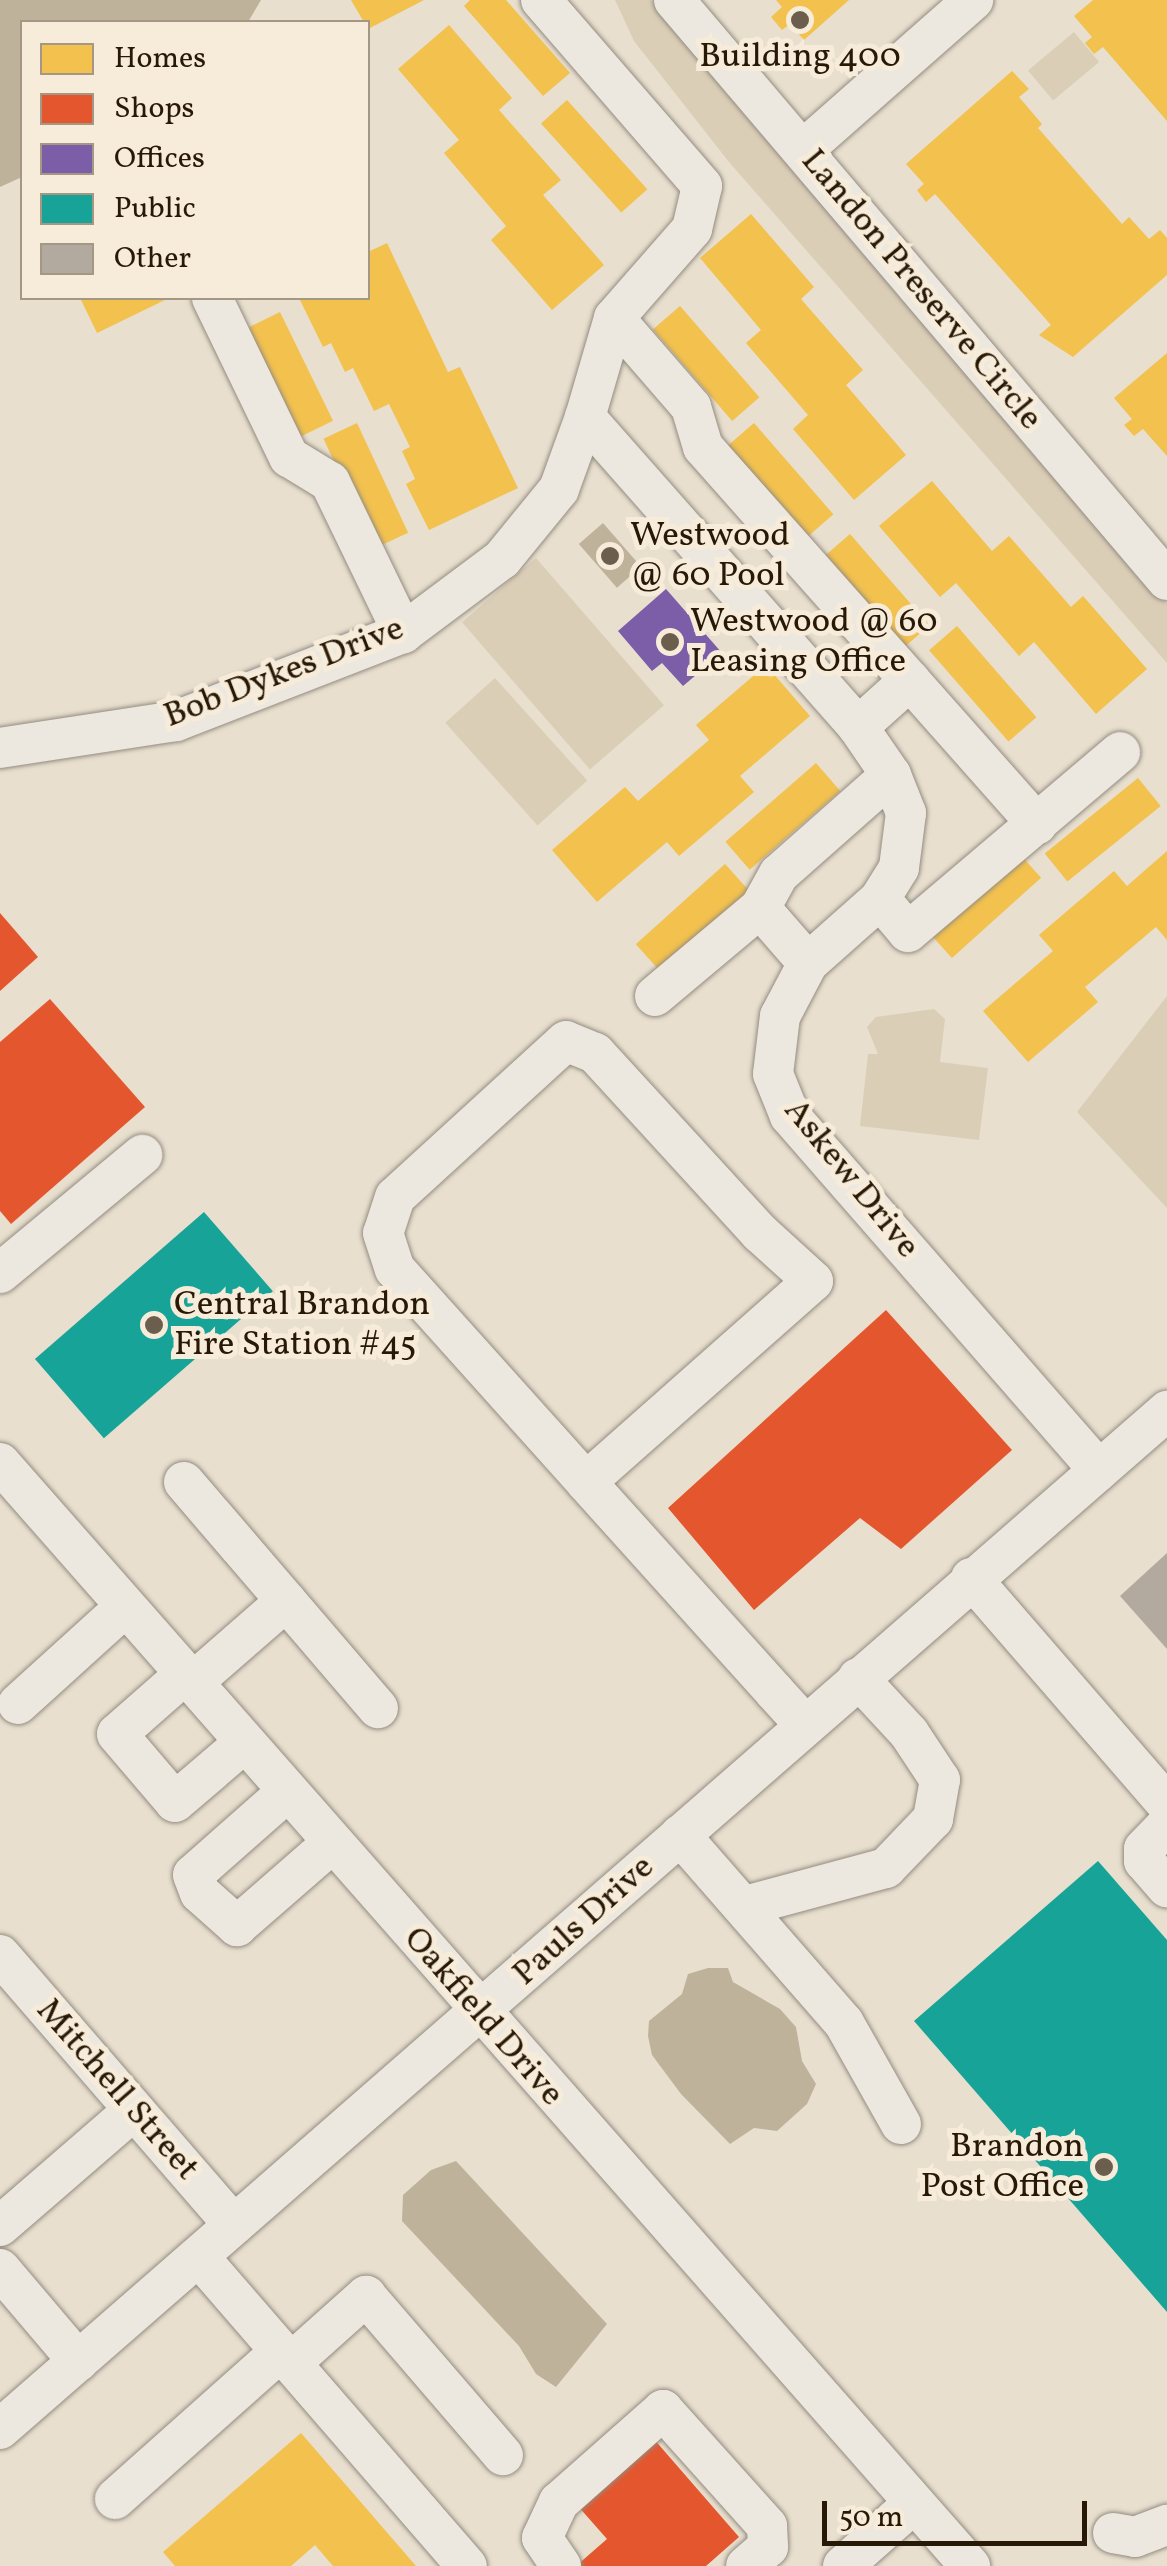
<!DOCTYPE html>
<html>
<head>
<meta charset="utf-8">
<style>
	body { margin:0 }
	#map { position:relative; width:1167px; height:2566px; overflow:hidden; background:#e8dfce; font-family:Vollkorn,serif }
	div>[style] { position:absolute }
	.green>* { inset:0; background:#dbceb7; transform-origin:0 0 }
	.water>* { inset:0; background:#bfb29a; transform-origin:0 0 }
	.homes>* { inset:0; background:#f2c14e; transform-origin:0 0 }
	.shops>* { inset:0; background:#e4572e }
	.offices>* { inset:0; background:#7b5ea7 }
	.public>* { inset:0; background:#17a398; transform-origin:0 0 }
	.building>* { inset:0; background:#b2aa9e }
	.roads { filter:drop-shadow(0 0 2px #948c81) drop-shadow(0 0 2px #948c81) }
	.minor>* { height:40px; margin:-20px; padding:0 20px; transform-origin:20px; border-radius:20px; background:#ece8e0 }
	.dots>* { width:28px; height:28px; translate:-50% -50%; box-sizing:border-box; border:5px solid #f7ecd9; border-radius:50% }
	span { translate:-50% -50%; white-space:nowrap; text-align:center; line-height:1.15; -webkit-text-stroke:10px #f7ecd9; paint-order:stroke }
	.poi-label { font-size:35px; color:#281907 }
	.left { translate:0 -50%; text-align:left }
	.right { translate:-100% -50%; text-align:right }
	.street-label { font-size:35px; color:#281907 }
	.legend { position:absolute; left:20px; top:20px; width:350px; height:280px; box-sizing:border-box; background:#f7ecd9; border:2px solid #a49885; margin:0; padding:12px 18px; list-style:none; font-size:30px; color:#281907 }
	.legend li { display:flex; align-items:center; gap:20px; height:50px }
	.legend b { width:50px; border:2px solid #a49885 }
	.scale { position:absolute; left:822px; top:2501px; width:265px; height:45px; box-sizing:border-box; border:5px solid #281907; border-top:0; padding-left:12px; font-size:30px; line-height:35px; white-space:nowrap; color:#281907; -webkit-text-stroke:8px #f7ecd9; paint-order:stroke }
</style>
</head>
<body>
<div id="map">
	<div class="green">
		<div style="clip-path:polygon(615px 0,651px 0,1167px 604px,1167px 663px,729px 162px,634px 41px)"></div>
		<div style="left:1074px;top:32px;width:39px;height:60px;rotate:50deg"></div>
		<div style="left:536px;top:558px;width:195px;height:98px;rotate:49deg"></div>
		<div style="left:495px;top:678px;width:138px;height:67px;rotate:48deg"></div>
		<div style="clip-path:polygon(1167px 996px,1167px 1208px,1077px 1112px)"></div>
		<div style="clip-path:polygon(934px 1009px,945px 1019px,940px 1062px,988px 1068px,979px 1140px,860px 1126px,868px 1054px,878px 1054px,867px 1027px,876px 1017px)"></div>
	</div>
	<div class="water">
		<div style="clip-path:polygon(0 0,261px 0,248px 22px,22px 22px,22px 177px,0 187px)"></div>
		<div style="left:603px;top:523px;width:58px;height:32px;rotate:49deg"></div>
		<div style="clip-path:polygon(708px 1968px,728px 1968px,733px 1982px,780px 2009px,796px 2027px,802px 2061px,816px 2084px,807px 2104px,777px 2131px,754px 2128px,730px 2144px,681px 2094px,652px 2055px,648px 2036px,649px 2021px,682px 1994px,688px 1974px)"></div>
		<div style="clip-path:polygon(456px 2161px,607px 2324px,556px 2387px,536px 2374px,519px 2346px,402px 2221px,403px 2195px,431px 2170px)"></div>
	</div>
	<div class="homes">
		<div style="clip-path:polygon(351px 0,424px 0,368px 29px)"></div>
		<div style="clip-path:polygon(470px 0,506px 0,570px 73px,543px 96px,464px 6px)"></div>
		<div style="clip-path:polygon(776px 0,849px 0,804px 40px,790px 24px,782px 30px,771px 17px,782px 7px)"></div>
		<div style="clip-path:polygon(1093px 0,1167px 0,1167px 121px,1103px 47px,1094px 54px,1085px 43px,1092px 37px,1074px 16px)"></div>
		<div style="clip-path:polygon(449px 25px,512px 98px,499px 110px,561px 180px,543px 195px,604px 265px,552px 310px,491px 240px,506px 226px,444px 153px,459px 140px,398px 69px)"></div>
		<div style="clip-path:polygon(1012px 71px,1029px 89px,1019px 97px,1042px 124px,1038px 128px,1122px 224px,1129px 217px,1149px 239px,1160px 230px,1167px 238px,1167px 275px,1073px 357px,1039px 335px,1051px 325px,935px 194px,926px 202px,917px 190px,924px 184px,906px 164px)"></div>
		<div style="left:567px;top:100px;width:120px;height:35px;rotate:48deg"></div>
		<div style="clip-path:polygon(751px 214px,814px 287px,801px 299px,863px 370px,846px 385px,906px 455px,854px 500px,793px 429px,808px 415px,746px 343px,761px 330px,700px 258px)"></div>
		<div style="clip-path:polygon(387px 243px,448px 372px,460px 367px,518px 488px,429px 530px,406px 484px,415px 479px,402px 451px,410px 447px,389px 404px,374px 411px,353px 368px,345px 372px,331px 343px,323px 347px,299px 298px,368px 298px,368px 252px)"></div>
		<div style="clip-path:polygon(87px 298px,169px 298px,97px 333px,81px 300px)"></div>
		<div style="left:680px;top:306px;width:121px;height:36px;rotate:49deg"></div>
		<div style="left:280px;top:312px;width:121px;height:37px;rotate:64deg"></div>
		<div style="clip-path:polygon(1167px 353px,1167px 456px,1143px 429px,1134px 436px,1124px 425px,1132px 419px,1114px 398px)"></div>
		<div style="left:357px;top:423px;width:121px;height:37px;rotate:65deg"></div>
		<div style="left:754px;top:423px;width:121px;height:36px;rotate:49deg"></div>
		<div style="clip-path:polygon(932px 481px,992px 551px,1009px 536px,1071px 607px,1083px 596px,1147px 669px,1096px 714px,1034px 642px,1019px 656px,956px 583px,940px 597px,879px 526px)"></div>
		<div style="left:850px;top:534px;width:121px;height:36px;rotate:49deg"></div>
		<div style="left:957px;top:626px;width:121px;height:37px;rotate:49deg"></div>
		<div style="clip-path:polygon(766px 665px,810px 716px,740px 776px,754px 792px,679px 856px,667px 842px,597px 902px,552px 850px,625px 787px,638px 801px,709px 740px,696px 725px)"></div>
		<div style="left:816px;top:763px;width:37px;height:120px;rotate:49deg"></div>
		<div style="left:1138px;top:778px;width:36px;height:120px;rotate:51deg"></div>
		<div style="left:1017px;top:851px;width:36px;height:120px;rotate:48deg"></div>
		<div style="clip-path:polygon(1167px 851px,1167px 940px,1156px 927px,1085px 987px,1098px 1002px,1028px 1062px,983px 1011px,1053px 951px,1039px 935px,1114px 871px,1127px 886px)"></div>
		<div style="left:725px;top:864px;width:36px;height:120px;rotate:48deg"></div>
		<div style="clip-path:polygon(301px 2433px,416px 2566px,333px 2566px,315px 2545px,291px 2566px,175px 2566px,163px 2552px)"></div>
	</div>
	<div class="shops">
		<div style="clip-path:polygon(0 913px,38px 957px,0 991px)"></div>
		<div style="clip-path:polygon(50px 999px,145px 1107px,11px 1224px,0 1211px,0 1042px)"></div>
		<div style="clip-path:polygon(886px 1310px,1012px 1450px,901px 1549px,860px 1518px,754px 1610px,668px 1508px)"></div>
		<div style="clip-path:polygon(653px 2438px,739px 2537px,706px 2566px,576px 2566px,607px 2539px,577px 2505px)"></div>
	</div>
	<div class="offices">
		<div style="clip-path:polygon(666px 589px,722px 653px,683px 686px,662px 663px,652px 671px,618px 631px)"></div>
	</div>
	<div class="public">
		<div style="left:204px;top:1212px;width:105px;height:224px;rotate:49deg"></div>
		<div style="clip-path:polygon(1098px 1861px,1167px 1940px,1167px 2312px,914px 2021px)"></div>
	</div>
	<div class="building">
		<div style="clip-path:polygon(1167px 1553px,1167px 1649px,1120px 1596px)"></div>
	</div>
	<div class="roads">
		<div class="minor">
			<div style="left:541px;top:0;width:246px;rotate:49.1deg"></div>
			<div style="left:702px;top:186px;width:44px;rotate:103.1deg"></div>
			<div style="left:692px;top:229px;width:118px;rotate:131.2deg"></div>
			<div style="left:614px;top:318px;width:103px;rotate:106.3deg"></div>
			<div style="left:585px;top:417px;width:413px;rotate:48.6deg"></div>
			<div style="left:858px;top:727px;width:58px;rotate:55.5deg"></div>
			<div style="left:891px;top:775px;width:41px;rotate:68.5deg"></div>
			<div style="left:906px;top:813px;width:55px;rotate:97.3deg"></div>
			<div style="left:899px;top:868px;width:36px;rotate:122deg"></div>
			<div style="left:880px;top:899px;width:96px;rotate:138.4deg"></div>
			<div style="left:808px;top:963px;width:60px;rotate:117.8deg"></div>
			<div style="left:780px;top:1016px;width:58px;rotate:96.9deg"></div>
			<div style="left:773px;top:1074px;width:45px;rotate:68deg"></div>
			<div style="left:790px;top:1116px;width:470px;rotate:48.9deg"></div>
			<div style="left:674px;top:0;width:761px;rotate:49.64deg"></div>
			<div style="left:803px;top:150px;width:227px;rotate:-41.4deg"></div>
			<div style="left:212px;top:298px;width:177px;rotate:64.2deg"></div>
			<div style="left:289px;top:457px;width:48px;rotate:31.4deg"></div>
			<div style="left:330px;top:482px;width:168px;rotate:64.2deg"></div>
			<div style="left:614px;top:318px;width:118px;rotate:49.1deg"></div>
			<div style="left:691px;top:407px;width:42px;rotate:73.3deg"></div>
			<div style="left:703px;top:447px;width:504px;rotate:48.46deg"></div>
			<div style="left:858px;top:727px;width:70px;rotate:-42.1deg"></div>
			<div style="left:0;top:748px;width:178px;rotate:-8.7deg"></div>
			<div style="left:176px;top:721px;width:243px;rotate:-21.2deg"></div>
			<div style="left:403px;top:633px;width:124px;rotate:-36.8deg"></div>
			<div style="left:502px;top:559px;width:90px;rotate:-50.8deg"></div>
			<div style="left:559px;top:489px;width:77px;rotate:-70.1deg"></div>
			<div style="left:880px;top:899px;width:43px;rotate:49.7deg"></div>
			<div style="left:908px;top:932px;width:278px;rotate:-40.3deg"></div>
			<div style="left:760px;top:908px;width:73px;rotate:48.9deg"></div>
			<div style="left:655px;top:996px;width:137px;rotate:-40deg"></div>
			<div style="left:760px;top:908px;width:39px;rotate:-61deg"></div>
			<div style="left:779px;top:874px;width:149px;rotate:-41.5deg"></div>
			<div style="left:0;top:1273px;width:185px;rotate:-39.7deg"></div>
			<div style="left:0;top:1463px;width:1469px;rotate:48.67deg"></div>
			<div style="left:184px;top:1482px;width:298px;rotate:49.4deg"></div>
			<div style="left:586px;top:1482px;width:303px;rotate:-41.5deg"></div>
			<div style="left:813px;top:1281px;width:72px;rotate:-137.8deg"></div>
			<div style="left:760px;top:1233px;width:244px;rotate:-132.5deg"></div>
			<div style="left:595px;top:1053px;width:31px;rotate:-158deg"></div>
			<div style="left:566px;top:1041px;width:231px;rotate:137.6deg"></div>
			<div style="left:395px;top:1197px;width:38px;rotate:108deg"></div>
			<div style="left:383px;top:1233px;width:38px;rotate:72deg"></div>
			<div style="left:395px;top:1269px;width:286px;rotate:48.1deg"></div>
			<div style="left:586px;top:1482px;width:281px;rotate:48deg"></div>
			<div style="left:774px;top:1691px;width:46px;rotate:47.6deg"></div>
			<div style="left:971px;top:1578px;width:299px;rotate:49.1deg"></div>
			<div style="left:184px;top:1675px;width:89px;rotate:138.6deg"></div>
			<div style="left:117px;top:1734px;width:89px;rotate:49.5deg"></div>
			<div style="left:175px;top:1802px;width:91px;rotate:-40.5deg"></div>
			<div style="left:192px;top:1683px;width:125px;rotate:-41.1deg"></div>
			<div style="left:18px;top:1704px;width:144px;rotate:-42.2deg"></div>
			<div style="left:287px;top:1792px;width:125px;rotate:138.6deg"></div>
			<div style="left:193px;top:1875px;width:19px;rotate:69deg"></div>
			<div style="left:200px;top:1893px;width:50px;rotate:41.7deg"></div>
			<div style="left:237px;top:1926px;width:125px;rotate:-41.1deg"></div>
			<div style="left:1167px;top:1825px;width:33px;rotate:134deg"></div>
			<div style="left:1144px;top:1849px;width:12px;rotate:90deg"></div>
			<div style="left:1144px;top:1861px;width:35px;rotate:49deg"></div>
			<div style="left:680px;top:1835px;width:249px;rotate:48.9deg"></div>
			<div style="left:844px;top:2023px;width:116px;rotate:60.6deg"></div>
			<div style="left:745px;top:1906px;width:146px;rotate:-15.1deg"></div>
			<div style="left:886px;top:1868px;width:68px;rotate:-46.2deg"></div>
			<div style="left:933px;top:1819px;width:40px;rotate:-80deg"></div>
			<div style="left:940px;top:1780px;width:56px;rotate:-123.4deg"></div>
			<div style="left:909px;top:1733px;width:75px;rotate:-132.8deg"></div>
			<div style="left:0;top:1955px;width:357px;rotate:49.1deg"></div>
			<div style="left:0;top:2226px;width:177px;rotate:-40.9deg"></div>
			<div style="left:199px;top:2257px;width:409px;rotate:49.1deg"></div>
			<div style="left:0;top:2269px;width:121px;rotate:49.7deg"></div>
			<div style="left:291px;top:2363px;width:101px;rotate:-41.8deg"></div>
			<div style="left:366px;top:2296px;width:210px;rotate:49.3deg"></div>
			<div style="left:0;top:2429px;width:1549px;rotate:-41.1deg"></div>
			<div style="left:115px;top:2499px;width:222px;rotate:-41.7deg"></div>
			<div style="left:1113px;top:2533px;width:22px;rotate:10deg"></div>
			<div style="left:1135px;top:2537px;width:34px;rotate:-21deg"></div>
			<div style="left:561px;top:2566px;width:34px;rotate:-124deg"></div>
			<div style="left:542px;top:2538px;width:40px;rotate:-65deg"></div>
			<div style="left:559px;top:2502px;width:139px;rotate:-41.5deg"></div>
			<div style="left:663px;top:2410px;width:156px;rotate:48.1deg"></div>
			<div style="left:767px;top:2526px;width:21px;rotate:87deg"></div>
			<div style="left:768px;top:2547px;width:29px;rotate:139deg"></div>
			<div style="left:843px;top:2566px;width:95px;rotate:-41.6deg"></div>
		</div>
	</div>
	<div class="dots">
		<div style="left:800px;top:20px;background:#6b5e4d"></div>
		<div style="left:610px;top:556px;background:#6b5e4d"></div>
		<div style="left:670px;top:642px;background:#6b5e4d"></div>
		<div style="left:154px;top:1325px;background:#6b5e4d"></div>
		<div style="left:1104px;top:2167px;background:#6b5e4d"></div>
	</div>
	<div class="poi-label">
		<span style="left:800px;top:57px">Building 400</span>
		<span class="left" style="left:630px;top:556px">Westwood<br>@ 60 Pool</span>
		<span class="left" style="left:690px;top:642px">Westwood @ 60<br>Leasing Office</span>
		<span class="left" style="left:174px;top:1325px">Central Brandon<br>Fire Station #45</span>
		<span class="right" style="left:1084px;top:2167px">Brandon<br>Post Office</span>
	</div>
	<div class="street-label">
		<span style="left:921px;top:290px;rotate:50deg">Landon Preserve Circle</span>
		<span style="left:284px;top:673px;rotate:-21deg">Bob Dykes Drive</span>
		<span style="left:851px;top:1179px;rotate:51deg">Askew Drive</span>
		<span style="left:584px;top:1921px;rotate:-42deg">Pauls Drive</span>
		<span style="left:483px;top:2017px;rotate:49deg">Oakfield Drive</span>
		<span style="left:117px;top:2090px;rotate:49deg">Mitchell Street</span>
	</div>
	<ul class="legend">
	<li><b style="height:28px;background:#f2c14e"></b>Homes</li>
	<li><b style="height:28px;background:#e4572e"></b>Shops</li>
	<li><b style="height:28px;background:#7b5ea7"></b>Offices</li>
	<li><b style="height:28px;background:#17a398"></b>Public</li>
	<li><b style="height:28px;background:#b2aa9e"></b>Other</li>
	</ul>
	<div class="scale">50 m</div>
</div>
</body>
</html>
